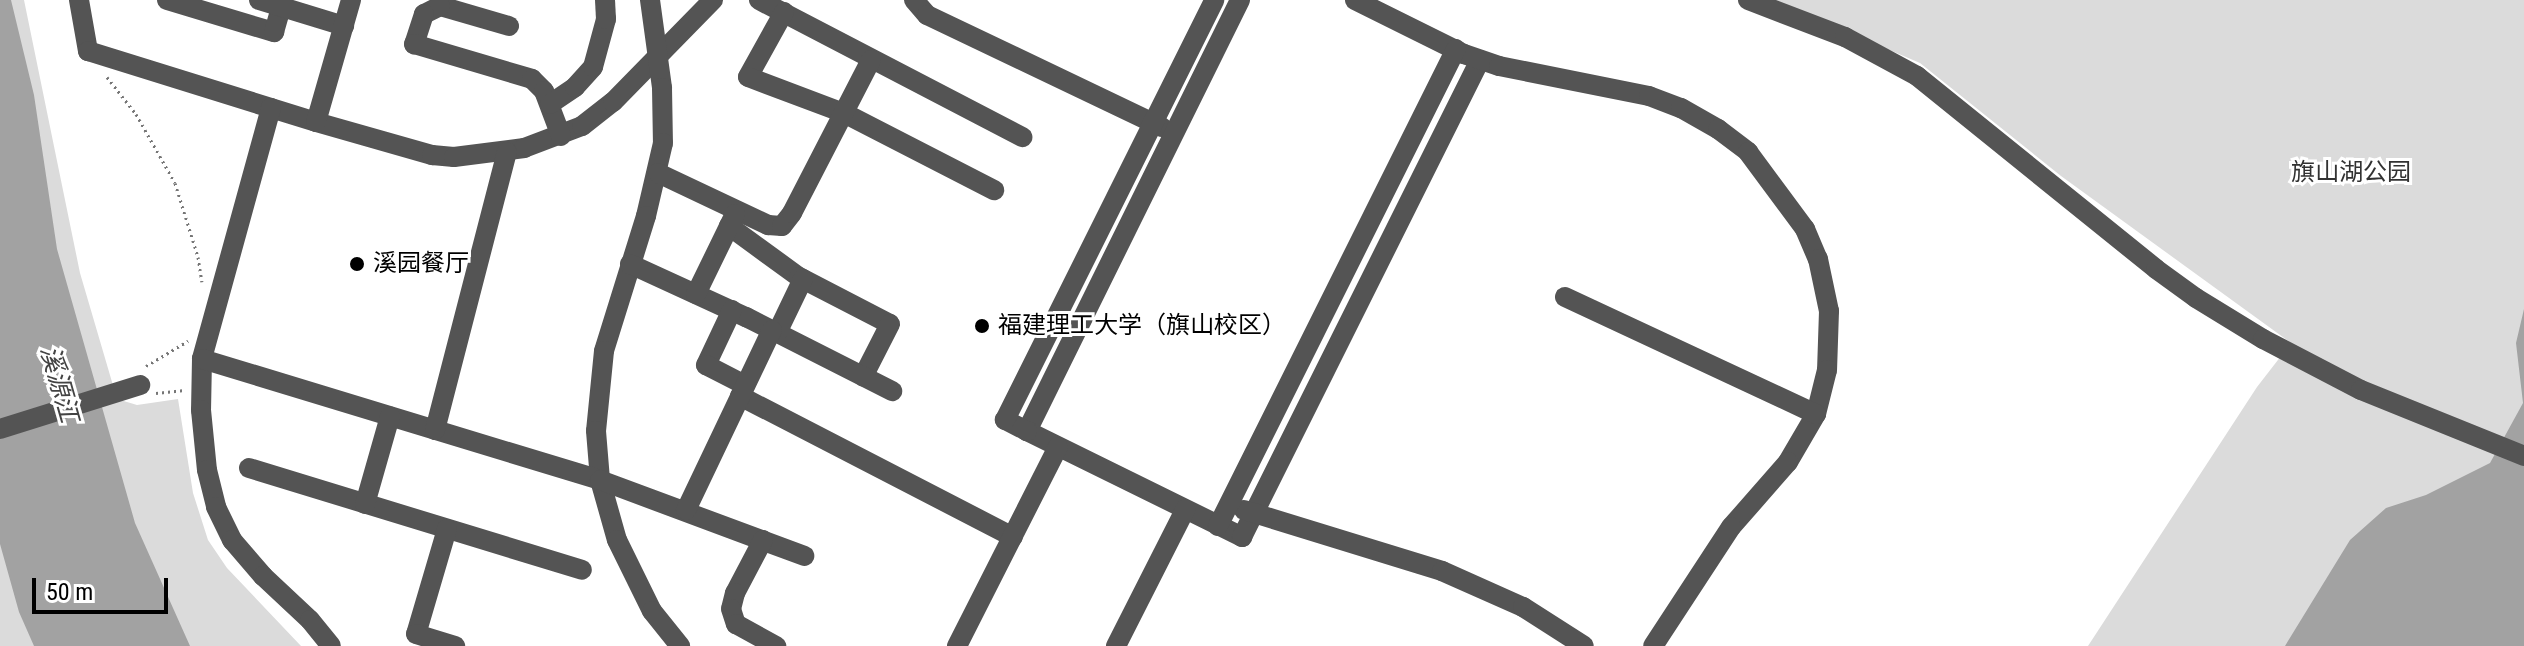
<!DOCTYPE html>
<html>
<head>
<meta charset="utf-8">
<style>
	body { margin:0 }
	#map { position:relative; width:2524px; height:646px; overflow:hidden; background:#fff; font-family:"Roboto Condensed","Noto Sans SC",sans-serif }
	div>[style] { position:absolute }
	.green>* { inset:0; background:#dbdbdb }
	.water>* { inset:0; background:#a2a2a2 }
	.path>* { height:3px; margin-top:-1.5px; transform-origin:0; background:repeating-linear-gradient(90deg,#767676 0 2px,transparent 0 6px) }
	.minor>* { height:20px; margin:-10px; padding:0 10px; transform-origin:10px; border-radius:10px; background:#545454 }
	.dots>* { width:22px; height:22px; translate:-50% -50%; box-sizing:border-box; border:4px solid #fff; border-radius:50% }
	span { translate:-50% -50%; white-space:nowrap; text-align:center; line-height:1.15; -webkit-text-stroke:6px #fff; paint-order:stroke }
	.park-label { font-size:24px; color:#323232 }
	.poi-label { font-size:24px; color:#000 }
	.left { translate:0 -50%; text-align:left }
	.water-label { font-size:26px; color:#434343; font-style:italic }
	.scale { position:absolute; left:32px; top:578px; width:136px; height:36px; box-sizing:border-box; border:4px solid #000; border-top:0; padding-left:10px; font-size:24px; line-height:28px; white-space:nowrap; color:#000; -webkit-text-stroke:6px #fff; paint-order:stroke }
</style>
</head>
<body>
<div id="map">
	<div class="green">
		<div style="clip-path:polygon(0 0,24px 0,80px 273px,117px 399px,137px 405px,178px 399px,193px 493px,208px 540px,227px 568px,301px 646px,0 646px)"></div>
		<div style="clip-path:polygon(1773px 0,2524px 0,2524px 646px,2088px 646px,2257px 387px,2291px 343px,2061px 176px,1920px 63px)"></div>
	</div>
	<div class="water">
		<div style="clip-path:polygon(0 0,11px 0,34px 95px,57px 249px,135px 523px,190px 646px,34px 646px,19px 612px,0 544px)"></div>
		<div style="clip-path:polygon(2524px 309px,2524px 646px,2285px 646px,2350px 540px,2386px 508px,2426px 495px,2490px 463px,2523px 403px,2516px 343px)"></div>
	</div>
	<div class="path">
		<div style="left:107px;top:77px;width:47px;rotate:51.9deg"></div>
		<div style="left:136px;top:114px;width:79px;rotate:60.5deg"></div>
		<div style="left:175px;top:183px;width:77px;rotate:72.7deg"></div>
		<div style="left:198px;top:257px;width:25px;rotate:81deg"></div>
		<div style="left:146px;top:366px;width:49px;rotate:-30.8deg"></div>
		<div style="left:156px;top:393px;width:29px;rotate:-6deg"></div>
	</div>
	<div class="minor">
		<div style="left:79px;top:0;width:52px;rotate:80deg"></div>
		<div style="left:88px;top:51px;width:239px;rotate:17.3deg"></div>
		<div style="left:316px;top:122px;width:121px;rotate:15.9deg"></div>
		<div style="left:432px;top:155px;width:22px;rotate:5deg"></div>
		<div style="left:454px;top:157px;width:71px;rotate:-7.3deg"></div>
		<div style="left:524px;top:148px;width:62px;rotate:-20.8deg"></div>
		<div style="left:582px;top:126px;width:39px;rotate:-38deg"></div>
		<div style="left:613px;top:102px;width:143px;rotate:-45.6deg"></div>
		<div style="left:167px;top:0;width:112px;rotate:16.7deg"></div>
		<div style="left:274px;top:32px;width:26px;rotate:-74deg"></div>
		<div style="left:259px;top:0;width:89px;rotate:17deg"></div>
		<div style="left:650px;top:0;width:89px;rotate:82.2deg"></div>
		<div style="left:662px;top:88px;width:55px;rotate:89deg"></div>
		<div style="left:663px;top:143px;width:75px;rotate:103.1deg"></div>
		<div style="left:646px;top:216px;width:141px;rotate:107.3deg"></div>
		<div style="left:604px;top:351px;width:80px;rotate:95.7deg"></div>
		<div style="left:596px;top:431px;width:49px;rotate:85.3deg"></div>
		<div style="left:600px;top:480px;width:62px;rotate:74.2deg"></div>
		<div style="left:617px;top:540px;width:79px;rotate:63.8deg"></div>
		<div style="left:652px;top:611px;width:45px;rotate:51.3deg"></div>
		<div style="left:759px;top:0;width:297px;rotate:27.5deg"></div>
		<div style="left:914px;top:0;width:20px;rotate:49deg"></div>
		<div style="left:927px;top:15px;width:260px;rotate:25.5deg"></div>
		<div style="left:1240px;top:0;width:481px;rotate:116.3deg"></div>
		<div style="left:1027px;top:431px;width:240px;rotate:26.2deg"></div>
		<div style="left:1242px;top:537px;width:533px;rotate:-63.48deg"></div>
		<div style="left:1355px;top:0;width:122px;rotate:26.4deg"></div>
		<div style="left:1464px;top:54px;width:37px;rotate:19deg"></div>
		<div style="left:1499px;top:66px;width:153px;rotate:11.3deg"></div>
		<div style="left:1649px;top:96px;width:34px;rotate:21deg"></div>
		<div style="left:1681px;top:108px;width:43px;rotate:29.6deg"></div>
		<div style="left:1718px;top:129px;width:38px;rotate:37deg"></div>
		<div style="left:1748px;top:152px;width:96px;rotate:53.5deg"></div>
		<div style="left:1805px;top:229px;width:33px;rotate:67deg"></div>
		<div style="left:1818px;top:259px;width:53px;rotate:78.1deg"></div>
		<div style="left:1829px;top:311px;width:59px;rotate:91.9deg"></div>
		<div style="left:1827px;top:370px;width:45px;rotate:104deg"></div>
		<div style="left:1816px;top:414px;width:56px;rotate:120.3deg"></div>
		<div style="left:1788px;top:462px;width:86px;rotate:131.2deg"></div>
		<div style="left:1731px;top:527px;width:142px;rotate:123.2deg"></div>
		<div style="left:1748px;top:0;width:104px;rotate:20.9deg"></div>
		<div style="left:1845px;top:37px;width:82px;rotate:28.4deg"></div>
		<div style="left:1917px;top:76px;width:307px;rotate:38.9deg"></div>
		<div style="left:2156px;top:269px;width:49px;rotate:35.9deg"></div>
		<div style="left:2196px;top:298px;width:79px;rotate:31.5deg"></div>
		<div style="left:2263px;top:339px;width:110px;rotate:27.5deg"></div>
		<div style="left:2361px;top:390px;width:176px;rotate:22deg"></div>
		<div style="left:784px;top:12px;width:74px;rotate:119deg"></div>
		<div style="left:748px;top:77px;width:103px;rotate:20.6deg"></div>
		<div style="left:844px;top:113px;width:169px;rotate:27.2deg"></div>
		<div style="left:509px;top:26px;width:72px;rotate:-163.8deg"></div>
		<div style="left:440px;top:6px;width:18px;rotate:153deg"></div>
		<div style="left:424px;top:14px;width:32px;rotate:108deg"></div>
		<div style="left:414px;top:44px;width:123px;rotate:16.5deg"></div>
		<div style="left:532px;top:79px;width:17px;rotate:45deg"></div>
		<div style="left:544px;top:91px;width:48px;rotate:69.3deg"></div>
		<div style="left:550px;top:104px;width:30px;rotate:-34deg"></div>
		<div style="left:575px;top:87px;width:27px;rotate:-48deg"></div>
		<div style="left:593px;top:67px;width:50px;rotate:-74.8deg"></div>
		<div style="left:606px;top:19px;width:19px;rotate:-93deg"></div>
		<div style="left:271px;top:108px;width:260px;rotate:105.4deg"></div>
		<div style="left:202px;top:359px;width:51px;rotate:91.1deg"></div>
		<div style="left:201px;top:410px;width:60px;rotate:84.3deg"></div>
		<div style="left:207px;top:470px;width:38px;rotate:76deg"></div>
		<div style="left:216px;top:507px;width:37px;rotate:64deg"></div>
		<div style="left:232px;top:540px;width:48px;rotate:49.3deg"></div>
		<div style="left:263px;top:576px;width:64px;rotate:43.1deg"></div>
		<div style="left:310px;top:620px;width:33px;rotate:51deg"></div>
		<div style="left:316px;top:122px;width:127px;rotate:-74deg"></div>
		<div style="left:658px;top:173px;width:122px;rotate:25.3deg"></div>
		<div style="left:768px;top:225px;width:14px;rotate:4deg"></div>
		<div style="left:782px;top:226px;width:16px;rotate:-52deg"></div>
		<div style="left:792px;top:213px;width:172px;rotate:-62.7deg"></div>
		<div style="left:729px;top:226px;width:87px;rotate:36.1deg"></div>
		<div style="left:799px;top:277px;width:102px;rotate:27.3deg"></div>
		<div style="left:890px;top:324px;width:59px;rotate:117deg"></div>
		<div style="left:630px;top:264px;width:128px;rotate:24.6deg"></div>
		<div style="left:746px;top:317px;width:164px;rotate:26.9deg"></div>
		<div style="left:696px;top:294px;width:89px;rotate:-64deg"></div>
		<div style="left:1565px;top:297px;width:277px;rotate:25deg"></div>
		<div style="left:732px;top:310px;width:61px;rotate:115.3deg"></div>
		<div style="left:706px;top:365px;width:44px;rotate:27.1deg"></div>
		<div style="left:777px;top:333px;width:60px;rotate:-64.3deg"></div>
		<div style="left:202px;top:359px;width:416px;rotate:16.9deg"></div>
		<div style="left:600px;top:480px;width:218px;rotate:20.4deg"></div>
		<div style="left:740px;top:396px;width:307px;rotate:27.3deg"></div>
		<div style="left:0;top:429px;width:147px;rotate:-17.4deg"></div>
		<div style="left:435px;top:430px;width:287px;rotate:-75.5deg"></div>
		<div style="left:1027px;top:431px;width:25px;rotate:-153deg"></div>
		<div style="left:1005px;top:420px;width:469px;rotate:-63.5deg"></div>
		<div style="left:249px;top:468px;width:348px;rotate:17deg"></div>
		<div style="left:365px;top:504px;width:91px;rotate:-74.1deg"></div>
		<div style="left:686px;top:510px;width:199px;rotate:-64.5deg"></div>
		<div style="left:1244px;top:510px;width:207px;rotate:17.1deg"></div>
		<div style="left:1442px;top:571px;width:89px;rotate:24deg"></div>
		<div style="left:1523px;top:607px;width:72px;rotate:32.6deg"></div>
		<div style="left:1218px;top:526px;width:533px;rotate:-63.48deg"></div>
		<div style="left:447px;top:529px;width:109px;rotate:106.4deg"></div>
		<div style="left:416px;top:634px;width:41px;rotate:17.1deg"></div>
		<div style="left:763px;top:540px;width:60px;rotate:117.8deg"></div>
		<div style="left:735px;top:593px;width:16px;rotate:104deg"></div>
		<div style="left:731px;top:609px;width:16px;rotate:72deg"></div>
		<div style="left:736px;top:624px;width:46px;rotate:28.8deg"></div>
		<div style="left:957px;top:646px;width:223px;rotate:-63.1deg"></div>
		<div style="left:1116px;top:646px;width:153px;rotate:-63.1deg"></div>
	</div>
	<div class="dots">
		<div style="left:357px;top:264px;background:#000"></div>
		<div style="left:982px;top:326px;background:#000"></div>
	</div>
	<div class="park-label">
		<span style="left:2351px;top:173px">旗山湖公园</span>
	</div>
	<div class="poi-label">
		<span class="left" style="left:373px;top:264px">溪园餐厅</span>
		<span class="left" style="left:998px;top:326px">福建理工大学（旗山校区）</span>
	</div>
	<div class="water-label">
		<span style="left:59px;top:384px;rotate:74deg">溪源江</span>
	</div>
	<div class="scale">50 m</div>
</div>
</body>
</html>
